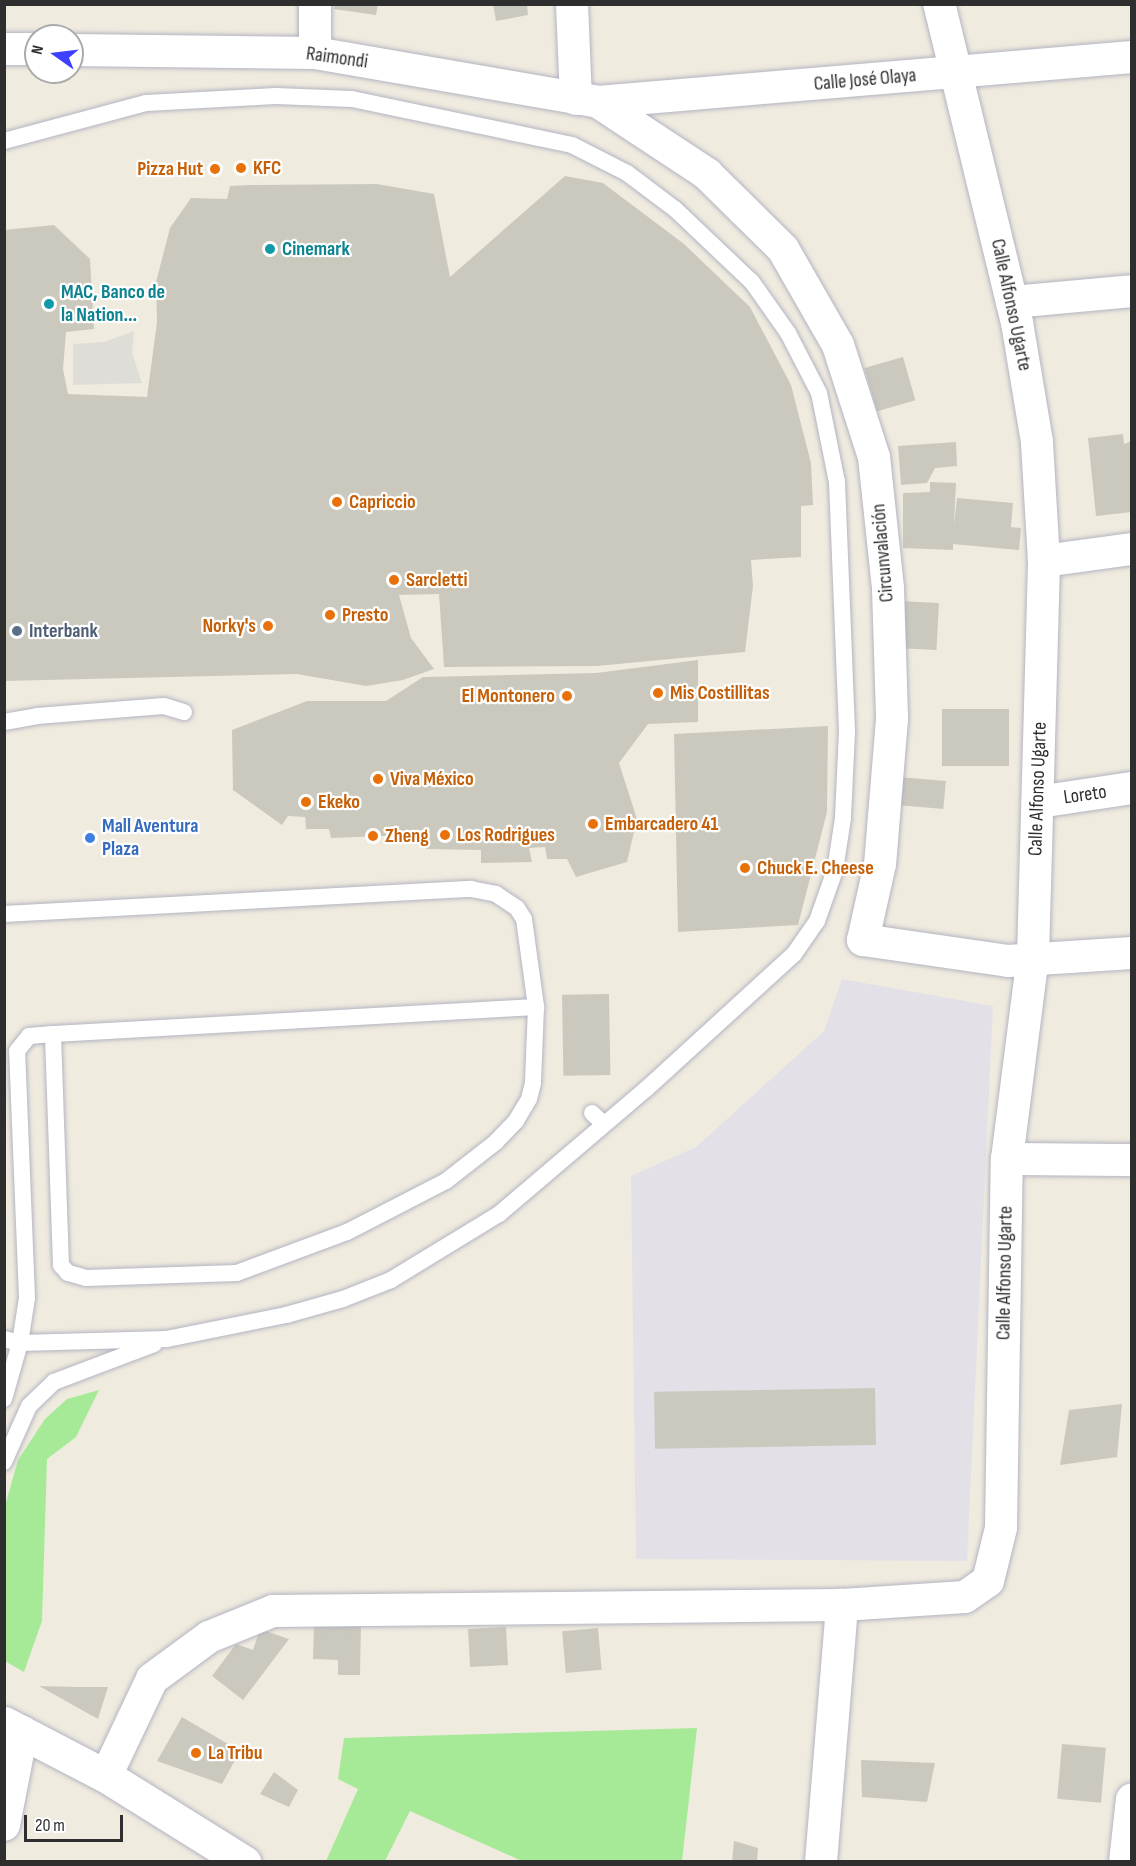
<!DOCTYPE html>
<html>
<head>
<meta charset="utf-8">
<style>
	body { margin:0 }
	#map { position:relative; width:1136px; height:1866px; overflow:hidden; background:#f0ebdf; font-family:"Sofia Sans Condensed",sans-serif }
	div>[style] { position:absolute }
	.industrial>* { inset:0; background:#e4e0e8 }
	.green>* { inset:0; background:#a6ea98 }
	.plaza>* { inset:0; background:#dfddd7 }
	.building>* { inset:0; background:#cbc9be; transform-origin:0 0 }
	.roads { filter:drop-shadow(0 0 2px #b3b4c2) drop-shadow(0 0 2px #b3b4c2) }
	.lane>* { height:16px; margin:-8px; padding:0 8px; transform-origin:8px; border-radius:8px; background:#fff }
	.street>* { height:32px; margin:-16px; padding:0 16px; transform-origin:16px; border-radius:16px; background:#fff }
	.secondary>* { height:33px; margin:-16.5px; padding:0 16.5px; transform-origin:16.5px; border-radius:16.5px; background:#fff }
	.dots>* { width:16px; height:16px; translate:-50% -50%; box-sizing:border-box; border:3px solid #fff; border-radius:50% }
	span { translate:-50% -50%; white-space:nowrap; text-align:center; line-height:1.15; -webkit-text-stroke:4.5px #fff; paint-order:stroke }
	.street-label { font-size:20px; color:#2e2e2e }
	.food-label { font-size:20px; color:#c56008; font-weight:700 }
	.left { translate:0 -50%; text-align:left }
	.right { translate:-100% -50%; text-align:right }
	.culture-label { font-size:20px; color:#0d838f; font-weight:700 }
	.service-label { font-size:20px; color:#4e5e75; font-weight:700 }
	.shop-label { font-size:20px; color:#366cbe; font-weight:700 }
	.frame { position:absolute; inset:0; border:6px solid #2e2e2e; pointer-events:none }
	.north { position:absolute; left:24px; top:24px; width:60px; height:60px; box-sizing:border-box; background:#fff; border:2px solid #ababab; border-radius:50%; rotate:284deg; font-size:16px; font-weight:700; line-height:24px; text-align:center; color:#2e2e2e }
	.north::after { content:''; display:block; margin:auto; width:21px; height:27px; background:#3d40ff; clip-path:polygon(50% 0,100% 100%,50% 72%,0 100%) }
	.scale { position:absolute; left:24px; top:1815px; width:99px; height:27px; box-sizing:border-box; border:3px solid #2e2e2e; border-top:0; padding-left:8px; font-size:18px; line-height:21px; white-space:nowrap; color:#2e2e2e; -webkit-text-stroke:4px #fff; paint-order:stroke }
</style>
</head>
<body>
<div id="map">
	<div class="industrial">
		<div style="clip-path:polygon(842px 979px,993px 1006px,967px 1561px,636px 1559px,631px 1176px,696px 1147px,824px 1031px)"></div>
	</div>
	<div class="green">
		<div style="clip-path:polygon(99px 1390px,76px 1437px,47px 1459px,42px 1621px,24px 1672px,5px 1661px,5px 1506px,18px 1460px,45px 1419px,67px 1399px)"></div>
		<div style="clip-path:polygon(697px 1728px,682px 1861px,522px 1861px,410px 1811px,385px 1861px,326px 1861px,358px 1789px,338px 1779px,344px 1738px)"></div>
	</div>
	<div class="plaza">
		<div style="clip-path:polygon(134px 331px,132px 353px,142px 383px,73px 385px,73px 344px,104px 342px)"></div>
	</div>
	<div class="building">
		<div style="clip-path:polygon(335px 4px,378px 4px,376px 15px,334px 9px)"></div>
		<div style="clip-path:polygon(493px 4px,527px 4px,528px 15px,496px 21px)"></div>
		<div style="clip-path:polygon(565px 176px,603px 183px,684px 244px,750px 307px,791px 385px,811px 463px,813px 505px,801px 506px,801px 557px,751px 560px,753px 586px,745px 652px,597px 666px,444px 667px,439px 594px,399px 595px,411px 638px,434px 669px,403px 680px,366px 686px,297px 674px,4px 681px,4px 230px,54px 225px,90px 259px,94px 329px,66px 332px,63px 369px,68px 394px,147px 397px,157px 322px,156px 282px,170px 228px,191px 198px,227px 199px,230px 186px,250px 185px,377px 184px,434px 194px,450px 277px)"></div>
		<div style="left:903px;top:357px;width:45px;height:40px;rotate:74deg"></div>
		<div style="clip-path:polygon(1123px 434px,1124px 444px,1132px 441px,1132px 512px,1096px 516px,1088px 438px)"></div>
		<div style="clip-path:polygon(956px 442px,957px 466px,935px 468px,927px 483px,901px 485px,898px 446px)"></div>
		<div style="clip-path:polygon(930px 482px,956px 483px,954px 525px,957px 498px,1013px 503px,1011px 527px,1021px 528px,1019px 550px,953px 544px,953px 550px,903px 548px,903px 493px,930px 492px)"></div>
		<div style="left:899px;top:601px;width:40px;height:47px;rotate:3deg"></div>
		<div style="clip-path:polygon(698px 660px,698px 722px,648px 724px,619px 763px,637px 819px,627px 862px,576px 877px,567px 859px,547px 859px,545px 847px,529px 848px,532px 862px,481px 863px,481px 850px,426px 849px,426px 830px,408px 831px,408px 835px,331px 838px,329px 829px,306px 829px,305px 817px,288px 816px,282px 825px,233px 790px,232px 730px,307px 701px,386px 701px,423px 677px,596px 673px)"></div>
		<div style="left:942px;top:709px;width:67px;height:57px"></div>
		<div style="clip-path:polygon(828px 726px,827px 812px,798px 925px,678px 932px,674px 734px)"></div>
		<div style="left:899px;top:777px;width:47px;height:28px;rotate:5deg"></div>
		<div style="left:609px;top:994px;width:81px;height:47px;rotate:89deg"></div>
		<div style="left:875px;top:1388px;width:57px;height:221px;rotate:89deg"></div>
		<div style="clip-path:polygon(1122px 1404px,1117px 1457px,1060px 1465px,1069px 1410px)"></div>
		<div style="clip-path:polygon(314px 1624px,361px 1624px,360px 1675px,338px 1675px,338px 1660px,313px 1659px)"></div>
		<div style="left:506px;top:1627px;width:38px;height:38px;rotate:87deg"></div>
		<div style="left:598px;top:1628px;width:42px;height:36px;rotate:85deg"></div>
		<div style="clip-path:polygon(260px 1629px,289px 1639px,243px 1700px,212px 1676px,236px 1644px,253px 1650px)"></div>
		<div style="clip-path:polygon(39px 1686px,78px 1687px,108px 1687px,98px 1719px)"></div>
		<div style="clip-path:polygon(182px 1717px,240px 1751px,222px 1784px,157px 1761px)"></div>
		<div style="left:1062px;top:1744px;width:44px;height:55px;rotate:5deg"></div>
		<div style="clip-path:polygon(861px 1760px,935px 1763px,927px 1802px,862px 1797px)"></div>
		<div style="clip-path:polygon(274px 1772px,298px 1790px,289px 1807px,260px 1794px)"></div>
		<div style="clip-path:polygon(734px 1841px,758px 1848px,757px 1862px,732px 1862px)"></div>
	</div>
	<div class="roads">
		<div class="lane">
			<div style="left:4px;top:141px;width:147px;rotate:-15deg"></div>
			<div style="left:146px;top:103px;width:130px;rotate:-3.1deg"></div>
			<div style="left:276px;top:96px;width:76px;rotate:2.3deg"></div>
			<div style="left:352px;top:99px;width:225px;rotate:11.8deg"></div>
			<div style="left:572px;top:145px;width:62px;rotate:27deg"></div>
			<div style="left:627px;top:173px;width:60px;rotate:36.9deg"></div>
			<div style="left:675px;top:209px;width:106px;rotate:43.5deg"></div>
			<div style="left:752px;top:282px;width:62px;rotate:54.8deg"></div>
			<div style="left:788px;top:333px;width:68px;rotate:62.7deg"></div>
			<div style="left:819px;top:393px;width:91px;rotate:78.6deg"></div>
			<div style="left:837px;top:482px;width:250px;rotate:87.7deg"></div>
			<div style="left:847px;top:732px;width:86px;rotate:92.7deg"></div>
			<div style="left:843px;top:818px;width:53px;rotate:98.7deg"></div>
			<div style="left:835px;top:870px;width:54px;rotate:109.4deg"></div>
			<div style="left:817px;top:921px;width:40px;rotate:124.9deg"></div>
			<div style="left:794px;top:954px;width:200px;rotate:137.6deg"></div>
			<div style="left:646px;top:1089px;width:193px;rotate:139.6deg"></div>
			<div style="left:499px;top:1214px;width:127px;rotate:148.6deg"></div>
			<div style="left:391px;top:1280px;width:52px;rotate:158.4deg"></div>
			<div style="left:343px;top:1299px;width:59px;rotate:164.3deg"></div>
			<div style="left:286px;top:1315px;width:121px;rotate:168.6deg"></div>
			<div style="left:167px;top:1339px;width:147px;rotate:178.4deg"></div>
			<div style="left:20px;top:1343px;width:16px;rotate:-166deg"></div>
			<div style="left:4px;top:722px;width:34px;rotate:-10deg"></div>
			<div style="left:37px;top:716px;width:127px;rotate:-4.5deg"></div>
			<div style="left:164px;top:706px;width:21px;rotate:17deg"></div>
			<div style="left:4px;top:914px;width:468px;rotate:-3.1deg"></div>
			<div style="left:471px;top:889px;width:25px;rotate:11deg"></div>
			<div style="left:496px;top:894px;width:25px;rotate:34deg"></div>
			<div style="left:517px;top:908px;width:13px;rotate:58deg"></div>
			<div style="left:524px;top:919px;width:89px;rotate:82.2deg"></div>
			<div style="left:536px;top:1007px;width:76px;rotate:92.3deg"></div>
			<div style="left:533px;top:1083px;width:16px;rotate:104deg"></div>
			<div style="left:529px;top:1099px;width:26px;rotate:121deg"></div>
			<div style="left:516px;top:1121px;width:29px;rotate:134deg"></div>
			<div style="left:496px;top:1142px;width:63px;rotate:142deg"></div>
			<div style="left:446px;top:1181px;width:111px;rotate:152.7deg"></div>
			<div style="left:347px;top:1232px;width:117px;rotate:159.6deg"></div>
			<div style="left:237px;top:1273px;width:151px;rotate:178.1deg"></div>
			<div style="left:86px;top:1278px;width:19px;rotate:-164deg"></div>
			<div style="left:68px;top:1273px;width:11px;rotate:-131deg"></div>
			<div style="left:61px;top:1265px;width:231px;rotate:-92deg"></div>
			<div style="left:53px;top:1034px;width:484px;rotate:-3.2deg"></div>
			<div style="left:592px;top:1113px;width:16px;rotate:43deg"></div>
			<div style="left:4px;top:1399px;width:58px;rotate:-74.1deg"></div>
			<div style="left:20px;top:1343px;width:46px;rotate:-81.2deg"></div>
			<div style="left:27px;top:1298px;width:247px;rotate:-92.3deg"></div>
			<div style="left:17px;top:1051px;width:19px;rotate:-51deg"></div>
			<div style="left:29px;top:1036px;width:24px;rotate:-5deg"></div>
			<div style="left:4px;top:1462px;width:61px;rotate:-65.9deg"></div>
			<div style="left:29px;top:1406px;width:35px;rotate:-44deg"></div>
			<div style="left:54px;top:1382px;width:107px;rotate:-20.8deg"></div>
		</div>
		<div class="street">
			<div style="left:315px;top:4px;width:49px;rotate:90deg"></div>
			<div style="left:572px;top:4px;width:95px;rotate:87.6deg"></div>
			<div style="left:4px;top:49px;width:32px"></div>
			<div style="left:72px;top:50px;width:243px;rotate:0.7deg"></div>
			<div style="left:315px;top:53px;width:287px;rotate:9.8deg"></div>
			<div style="left:598px;top:102px;width:536px;rotate:-4.82deg"></div>
			<div style="left:598px;top:102px;width:131px;rotate:33.4deg"></div>
			<div style="left:707px;top:174px;width:107px;rotate:44.6deg"></div>
			<div style="left:783px;top:249px;width:111px;rotate:60.2deg"></div>
			<div style="left:838px;top:345px;width:118px;rotate:72.2deg"></div>
			<div style="left:874px;top:457px;width:133px;rotate:83.9deg"></div>
			<div style="left:888px;top:589px;width:130px;rotate:88.2deg"></div>
			<div style="left:892px;top:719px;width:145px;rotate:94.7deg"></div>
			<div style="left:880px;top:864px;width:78px;rotate:102.6deg"></div>
			<div style="left:863px;top:940px;width:147px;rotate:8.2deg"></div>
			<div style="left:1008px;top:961px;width:124px;rotate:-3.7deg"></div>
			<div style="left:1012px;top:302px;width:121px;rotate:-5.2deg"></div>
			<div style="left:1044px;top:561px;width:89px;rotate:-7.8deg"></div>
			<div style="left:1038px;top:802px;width:95px;rotate:-8.5deg"></div>
			<div style="left:1007px;top:1159px;width:125px;rotate:0.5deg"></div>
			<div style="left:106px;top:1776px;width:107px;rotate:-64.6deg"></div>
			<div style="left:152px;top:1679px;width:71px;rotate:-36.4deg"></div>
			<div style="left:209px;top:1637px;width:69px;rotate:-22.1deg"></div>
			<div style="left:273px;top:1611px;width:569px;rotate:-0.6deg"></div>
			<div style="left:842px;top:1605px;width:123px;rotate:-3.7deg"></div>
			<div style="left:965px;top:1597px;width:28px;rotate:-35deg"></div>
			<div style="left:988px;top:1581px;width:55px;rotate:-76.2deg"></div>
			<div style="left:1001px;top:1528px;width:369px;rotate:-89.1deg"></div>
			<div style="left:1007px;top:1159px;width:204px;rotate:-82.7deg"></div>
			<div style="left:1033px;top:957px;width:396px;rotate:-88.4deg"></div>
			<div style="left:1044px;top:561px;width:119px;rotate:-93.4deg"></div>
			<div style="left:1037px;top:442px;width:121px;rotate:-99.5deg"></div>
			<div style="left:1017px;top:323px;width:328px;rotate:-103.7deg"></div>
			<div style="left:4px;top:1825px;width:95px;rotate:-79deg"></div>
			<div style="left:821px;top:1862px;width:258px;rotate:-85.3deg"></div>
			<div style="left:1125px;top:1862px;width:63px;rotate:-83.7deg"></div>
		</div>
		<div class="secondary">
			<div style="left:4px;top:1723px;width:115px;rotate:27.5deg"></div>
			<div style="left:106px;top:1776px;width:163px;rotate:31.9deg"></div>
		</div>
	</div>
	<div class="dots">
		<div style="left:241px;top:168px;background:#e8710a"></div>
		<div style="left:215px;top:169px;background:#e8710a"></div>
		<div style="left:270px;top:249px;background:#0f9aa8"></div>
		<div style="left:49px;top:304px;background:#0f9aa8"></div>
		<div style="left:337px;top:502px;background:#e8710a"></div>
		<div style="left:394px;top:580px;background:#e8710a"></div>
		<div style="left:330px;top:615px;background:#e8710a"></div>
		<div style="left:268px;top:626px;background:#e8710a"></div>
		<div style="left:17px;top:631px;background:#5c6f8a"></div>
		<div style="left:658px;top:693px;background:#e8710a"></div>
		<div style="left:567px;top:696px;background:#e8710a"></div>
		<div style="left:378px;top:779px;background:#e8710a"></div>
		<div style="left:306px;top:802px;background:#e8710a"></div>
		<div style="left:593px;top:824px;background:#e8710a"></div>
		<div style="left:445px;top:835px;background:#e8710a"></div>
		<div style="left:373px;top:836px;background:#e8710a"></div>
		<div style="left:90px;top:838px;background:#3f7fe0"></div>
		<div style="left:745px;top:868px;background:#e8710a"></div>
		<div style="left:196px;top:1753px;background:#e8710a"></div>
	</div>
	<div class="street-label">
		<span style="left:337px;top:58px;rotate:8deg">Raimondi</span>
		<span style="left:865px;top:80px;rotate:-5deg">Calle José Olaya</span>
		<span style="left:1011px;top:305px;rotate:78deg">Calle Alfonso Ugarte</span>
		<span style="left:883px;top:553px;rotate:-95deg">Circunvalación</span>
		<span style="left:1038px;top:789px;rotate:-88deg">Calle Alfonso Ugarte</span>
		<span style="left:1085px;top:795px;rotate:-8deg">Loreto</span>
		<span style="left:1005px;top:1273px;rotate:-89deg">Calle Alfonso Ugarte</span>
	</div>
	<div class="food-label">
		<span class="left" style="left:253px;top:168px">KFC</span>
		<span class="right" style="left:203px;top:169px">Pizza Hut</span>
		<span class="left" style="left:349px;top:502px">Capriccio</span>
		<span class="left" style="left:406px;top:580px">Sarcletti</span>
		<span class="left" style="left:342px;top:615px">Presto</span>
		<span class="right" style="left:256px;top:626px">Norky's</span>
		<span class="left" style="left:670px;top:693px">Mis Costillitas</span>
		<span class="right" style="left:555px;top:696px">El Montonero</span>
		<span class="left" style="left:390px;top:779px">Viva México</span>
		<span class="left" style="left:318px;top:802px">Ekeko</span>
		<span class="left" style="left:605px;top:824px">Embarcadero 41</span>
		<span class="left" style="left:457px;top:835px">Los Rodrigues</span>
		<span class="left" style="left:385px;top:836px">Zheng</span>
		<span class="left" style="left:757px;top:868px">Chuck E. Cheese</span>
		<span class="left" style="left:208px;top:1753px">La Tribu</span>
	</div>
	<div class="culture-label">
		<span class="left" style="left:282px;top:249px">Cinemark</span>
		<span class="left" style="left:61px;top:304px">MAC, Banco de<br>la Nation...</span>
	</div>
	<div class="service-label">
		<span class="left" style="left:29px;top:631px">Interbank</span>
	</div>
	<div class="shop-label">
		<span class="left" style="left:102px;top:838px">Mall Aventura<br>Plaza</span>
	</div>
	<div class="frame"></div>
	<div class="north">N</div>
	<div class="scale">20 m</div>
</div>
</body>
</html>
